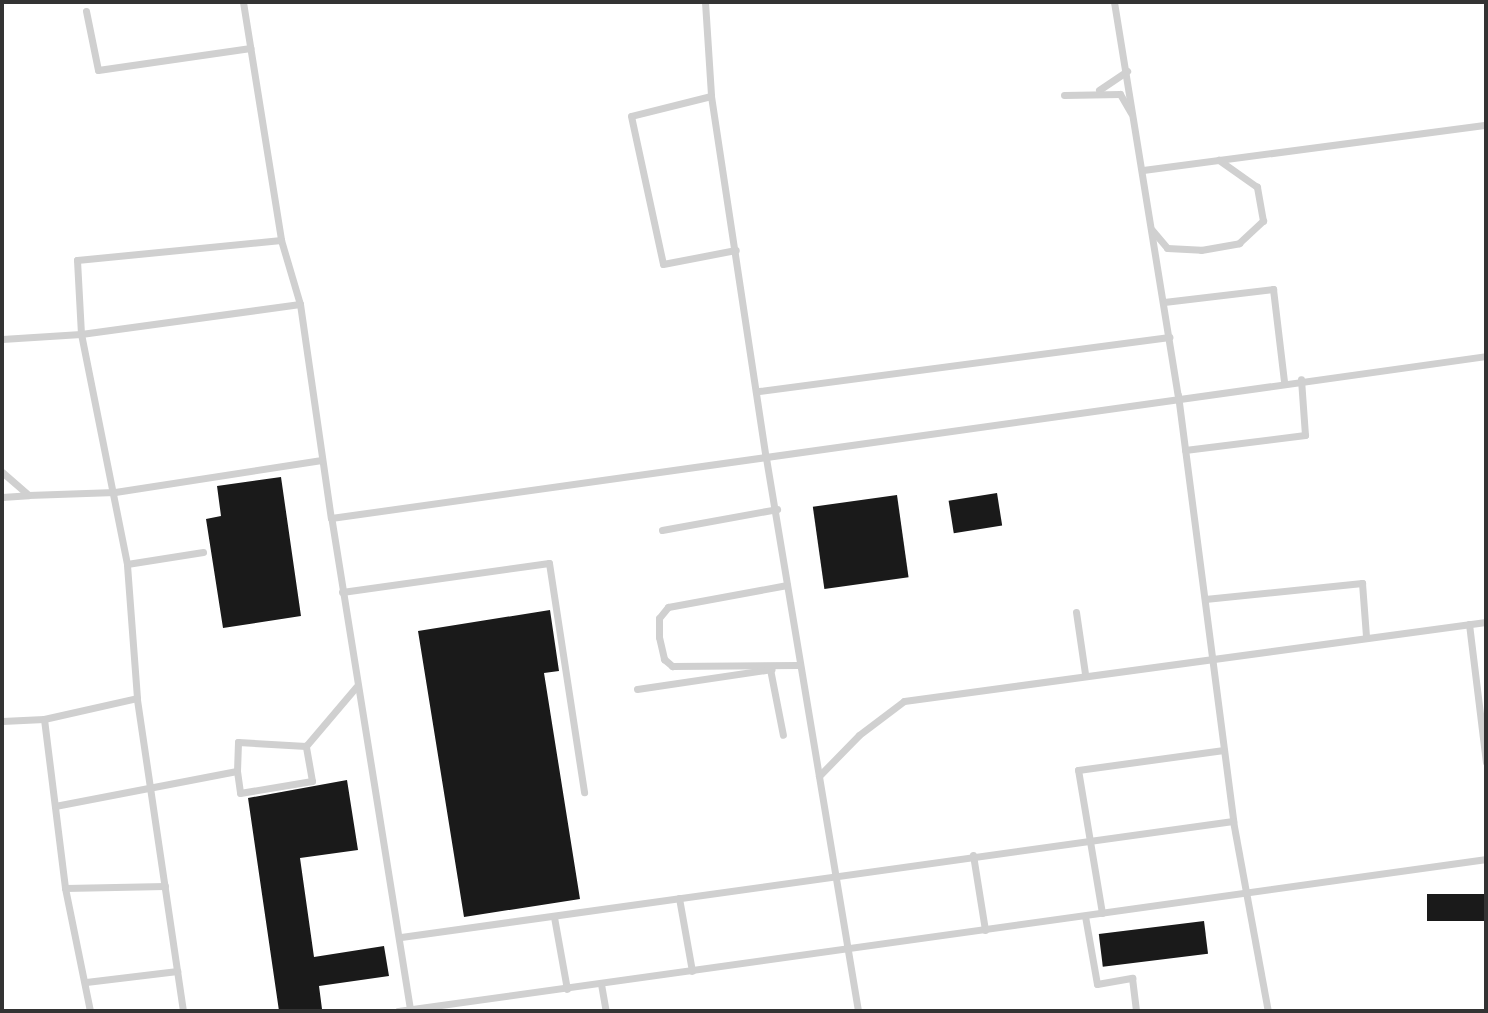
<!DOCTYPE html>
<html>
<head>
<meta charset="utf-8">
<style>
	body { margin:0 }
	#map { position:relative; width:1488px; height:1013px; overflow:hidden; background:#fff; font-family:Helvetica,sans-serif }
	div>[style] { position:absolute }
	.building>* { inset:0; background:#1a1a1a; transform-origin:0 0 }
	.service>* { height:7px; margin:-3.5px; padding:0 3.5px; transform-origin:3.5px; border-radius:3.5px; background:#d0d0d0 }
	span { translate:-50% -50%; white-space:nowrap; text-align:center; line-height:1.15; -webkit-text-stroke:8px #fff; paint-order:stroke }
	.frame { position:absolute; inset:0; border:4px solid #333; pointer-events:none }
</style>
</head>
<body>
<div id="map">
	<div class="building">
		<div style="clip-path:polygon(281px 477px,301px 616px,223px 628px,206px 519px,221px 516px,217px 486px)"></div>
		<div style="left:997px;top:493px;width:33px;height:49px;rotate:81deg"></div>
		<div style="left:897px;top:495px;width:83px;height:85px;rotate:82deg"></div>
		<div style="clip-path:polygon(550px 610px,559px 671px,544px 673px,580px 899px,464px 917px,418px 631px)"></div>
		<div style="clip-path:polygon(347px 780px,358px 850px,300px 858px,314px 957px,384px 946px,389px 976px,319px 986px,322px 1009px,279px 1011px,248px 798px)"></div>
		<div style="left:1486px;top:894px;width:27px;height:59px;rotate:90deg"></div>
		<div style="left:1204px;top:921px;width:33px;height:106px;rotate:83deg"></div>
	</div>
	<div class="service">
		<div style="left:243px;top:2px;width:241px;rotate:80.9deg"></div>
		<div style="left:281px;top:240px;width:67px;rotate:73.5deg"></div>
		<div style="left:300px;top:304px;width:216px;rotate:81.8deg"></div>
		<div style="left:705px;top:2px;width:94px;rotate:86.3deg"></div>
		<div style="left:711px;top:96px;width:366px;rotate:81.4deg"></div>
		<div style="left:766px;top:458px;width:561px;rotate:80.55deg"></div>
		<div style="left:1114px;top:2px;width:398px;rotate:80.8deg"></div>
		<div style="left:1178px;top:395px;width:430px;rotate:82.6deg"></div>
		<div style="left:1233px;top:821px;width:193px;rotate:79.6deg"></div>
		<div style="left:86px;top:11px;width:60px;rotate:78.5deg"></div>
		<div style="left:98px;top:70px;width:154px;rotate:-8.2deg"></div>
		<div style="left:1099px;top:90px;width:34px;rotate:-34deg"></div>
		<div style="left:1064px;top:95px;width:56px;rotate:-1deg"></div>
		<div style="left:1120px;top:94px;width:22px;rotate:60deg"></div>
		<div style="left:711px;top:96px;width:82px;rotate:166deg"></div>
		<div style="left:631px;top:116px;width:151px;rotate:77.8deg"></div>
		<div style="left:663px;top:264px;width:74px;rotate:-10.9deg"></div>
		<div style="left:1143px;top:170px;width:346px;rotate:-7.5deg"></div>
		<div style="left:1152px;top:230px;width:23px;rotate:50deg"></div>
		<div style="left:1167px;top:248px;width:34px;rotate:3deg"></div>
		<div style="left:1201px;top:250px;width:39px;rotate:-10deg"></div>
		<div style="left:1239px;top:243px;width:33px;rotate:-43deg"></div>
		<div style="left:1263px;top:221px;width:35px;rotate:-100deg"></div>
		<div style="left:1257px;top:187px;width:47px;rotate:-144.6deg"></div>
		<div style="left:1164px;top:302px;width:110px;rotate:-6.8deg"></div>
		<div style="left:1273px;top:289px;width:93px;rotate:83.2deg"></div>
		<div style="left:2px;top:339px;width:79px;rotate:-3.6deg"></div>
		<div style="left:81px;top:334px;width:74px;rotate:-93.1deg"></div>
		<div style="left:77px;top:260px;width:205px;rotate:-5.6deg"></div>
		<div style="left:759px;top:391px;width:414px;rotate:-7.5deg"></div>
		<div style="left:1185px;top:450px;width:121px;rotate:-7.1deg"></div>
		<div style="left:1305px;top:435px;width:56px;rotate:-94.1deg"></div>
		<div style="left:2px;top:472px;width:35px;rotate:41deg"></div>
		<div style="left:28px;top:495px;width:87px;rotate:-2deg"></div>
		<div style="left:115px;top:492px;width:209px;rotate:-8.8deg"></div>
		<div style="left:2px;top:497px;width:26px;rotate:-4deg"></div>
		<div style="left:662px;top:530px;width:117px;rotate:-10.3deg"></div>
		<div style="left:127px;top:564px;width:77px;rotate:-9deg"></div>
		<div style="left:787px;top:585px;width:121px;rotate:169.5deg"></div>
		<div style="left:668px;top:607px;width:14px;rotate:129deg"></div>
		<div style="left:659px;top:618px;width:19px;rotate:90deg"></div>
		<div style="left:659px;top:637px;width:23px;rotate:77deg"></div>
		<div style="left:664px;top:659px;width:11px;rotate:41deg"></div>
		<div style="left:672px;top:666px;width:126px;rotate:-0.5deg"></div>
		<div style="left:342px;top:592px;width:209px;rotate:-8deg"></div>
		<div style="left:549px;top:563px;width:232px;rotate:81.3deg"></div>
		<div style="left:1205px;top:599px;width:158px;rotate:-5.8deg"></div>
		<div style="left:1362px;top:583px;width:53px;rotate:85.7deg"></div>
		<div style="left:1076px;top:612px;width:63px;rotate:81.7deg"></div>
		<div style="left:1469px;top:624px;width:139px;rotate:83deg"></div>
		<div style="left:770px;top:669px;width:67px;rotate:78.9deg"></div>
		<div style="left:637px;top:689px;width:136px;rotate:-8.4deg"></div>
		<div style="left:44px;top:719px;width:170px;rotate:82.9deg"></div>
		<div style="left:65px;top:888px;width:126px;rotate:78.5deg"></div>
		<div style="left:2px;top:721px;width:42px;rotate:-2.7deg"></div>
		<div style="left:44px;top:719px;width:95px;rotate:-12.7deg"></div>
		<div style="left:237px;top:771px;width:29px;rotate:-88deg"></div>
		<div style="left:238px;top:742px;width:68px;rotate:3.4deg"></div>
		<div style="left:819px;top:776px;width:57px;rotate:-45.7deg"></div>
		<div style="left:859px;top:735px;width:56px;rotate:-37.1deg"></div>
		<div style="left:904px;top:701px;width:587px;rotate:-7.73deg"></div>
		<div style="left:55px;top:806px;width:185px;rotate:-10.9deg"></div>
		<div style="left:237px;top:771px;width:22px;rotate:82deg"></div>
		<div style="left:240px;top:793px;width:73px;rotate:-9.5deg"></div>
		<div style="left:312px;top:781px;width:36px;rotate:-100deg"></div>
		<div style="left:306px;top:746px;width:77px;rotate:-49.7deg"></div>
		<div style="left:973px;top:855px;width:76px;rotate:80.9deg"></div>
		<div style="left:65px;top:888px;width:100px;rotate:-1.1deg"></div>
		<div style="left:679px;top:898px;width:74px;rotate:79.9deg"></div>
		<div style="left:1102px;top:913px;width:145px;rotate:-99.5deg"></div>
		<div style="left:1078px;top:770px;width:147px;rotate:-7.8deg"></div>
		<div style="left:1085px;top:916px;width:69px;rotate:80deg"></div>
		<div style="left:1097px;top:984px;width:36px;rotate:-10deg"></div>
		<div style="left:1132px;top:978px;width:33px;rotate:83deg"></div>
		<div style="left:554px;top:917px;width:73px;rotate:79.8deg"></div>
		<div style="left:401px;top:937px;width:840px;rotate:-7.94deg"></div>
		<div style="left:86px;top:982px;width:92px;rotate:-6.9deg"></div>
		<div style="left:601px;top:984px;width:27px;rotate:80deg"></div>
		<div style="left:410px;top:1009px;width:497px;rotate:-99.1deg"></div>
		<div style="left:331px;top:518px;width:1166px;rotate:-7.98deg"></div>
		<div style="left:183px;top:1011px;width:316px;rotate:-98.4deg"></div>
		<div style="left:137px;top:698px;width:134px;rotate:-94.3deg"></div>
		<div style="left:127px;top:564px;width:235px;rotate:-101.3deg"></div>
		<div style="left:81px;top:334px;width:221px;rotate:-7.8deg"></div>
		<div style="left:398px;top:1011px;width:1099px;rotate:-7.95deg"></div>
	</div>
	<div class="frame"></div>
</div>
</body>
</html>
